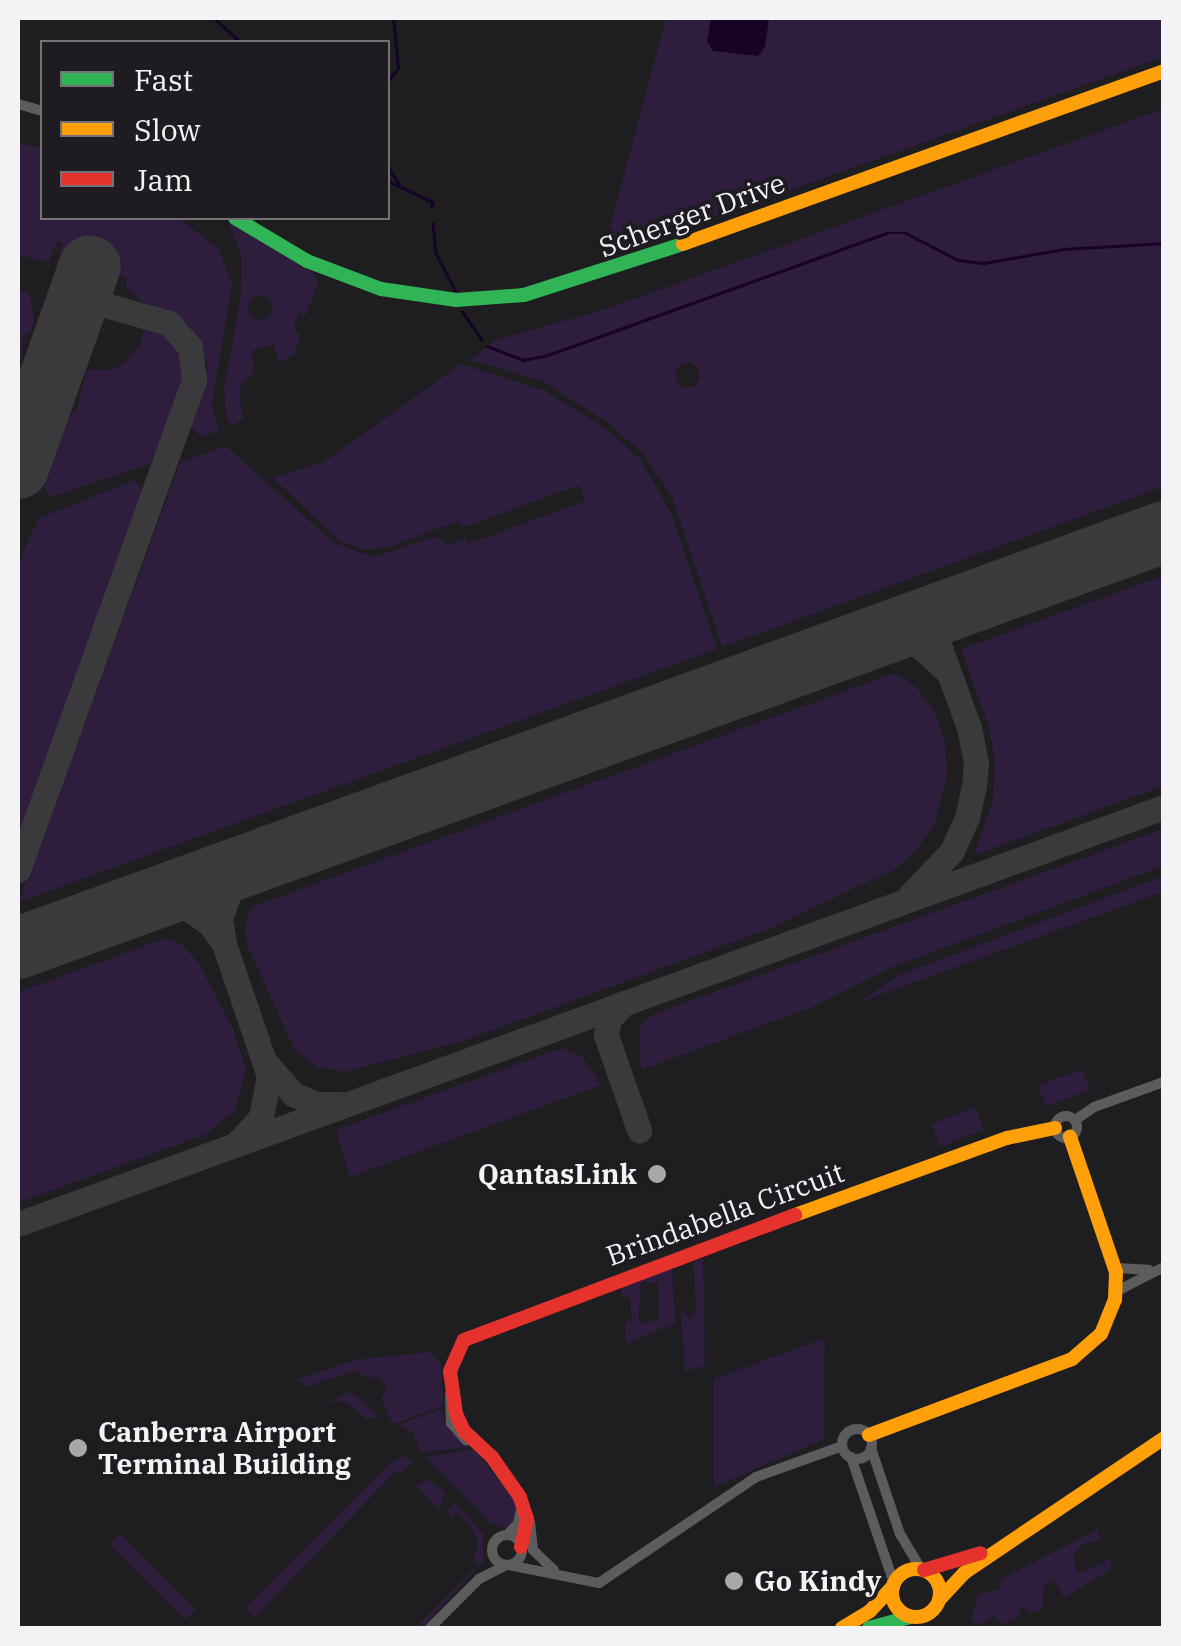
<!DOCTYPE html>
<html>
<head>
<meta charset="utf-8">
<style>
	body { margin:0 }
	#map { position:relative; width:1181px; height:1646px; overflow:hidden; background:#1e1d20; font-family:"IBM Plex Serif",serif }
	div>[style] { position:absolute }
	.green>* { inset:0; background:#2e1d3d; transform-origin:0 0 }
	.water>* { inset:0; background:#160326 }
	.stream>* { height:2.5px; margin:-1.25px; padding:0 1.25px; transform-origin:1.25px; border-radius:1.25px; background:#160326 }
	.taxiway>* { height:25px; margin:-12.5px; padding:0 12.5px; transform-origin:12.5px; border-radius:12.5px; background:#3a3a3c }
	.runway>* { height:62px; margin:-31px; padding:0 31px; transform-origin:31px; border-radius:31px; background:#3a3a3c }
	.street>* { height:10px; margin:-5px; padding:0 5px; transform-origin:5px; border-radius:5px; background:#5d5c5d }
	.street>.ring { margin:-5px; padding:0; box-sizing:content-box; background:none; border:10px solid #5d5c5d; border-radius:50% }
	.fast>* { height:14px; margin:-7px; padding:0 7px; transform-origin:7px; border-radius:7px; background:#30b455 }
	.slow>* { height:14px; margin:-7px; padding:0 7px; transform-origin:7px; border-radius:7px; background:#ff9f0a }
	.slow>.ring { margin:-7px; padding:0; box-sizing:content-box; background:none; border:14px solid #ff9f0a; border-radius:50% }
	.jam>* { height:14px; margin:-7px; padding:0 7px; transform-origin:7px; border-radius:7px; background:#e5322d }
	.dots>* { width:28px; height:28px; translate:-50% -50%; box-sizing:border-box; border:5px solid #1e1c21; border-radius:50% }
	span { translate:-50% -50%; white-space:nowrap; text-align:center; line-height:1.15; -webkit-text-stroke:8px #1e1c21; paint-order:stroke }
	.street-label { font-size:28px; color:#f3f2f5 }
	.poi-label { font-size:28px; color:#f3f2f5; font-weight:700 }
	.right { translate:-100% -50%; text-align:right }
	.left { translate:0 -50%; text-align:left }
	.frame { position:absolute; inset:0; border:20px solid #f3f2f5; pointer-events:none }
	.legend { position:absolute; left:40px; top:40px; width:350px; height:180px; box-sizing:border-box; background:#1e1c21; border:2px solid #737276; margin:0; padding:12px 18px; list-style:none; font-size:30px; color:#f3f2f5 }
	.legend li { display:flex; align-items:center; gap:20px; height:50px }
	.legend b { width:50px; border:2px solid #737276 }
</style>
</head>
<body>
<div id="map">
	<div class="green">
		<div style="clip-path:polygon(666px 18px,1163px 18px,1163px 57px,651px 240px,603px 253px)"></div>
		<div style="clip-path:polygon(evenodd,1163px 109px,1163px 487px,722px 647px,672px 497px,643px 453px,604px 420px,542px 381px,470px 360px,496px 340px,603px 310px,1163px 109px,690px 362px,698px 368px,700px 377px,695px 386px,685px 388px,677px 382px,675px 373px,680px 365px,690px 362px)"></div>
		<div style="clip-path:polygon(18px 144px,42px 147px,42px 218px,178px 218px,218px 248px,232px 284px,214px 390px,212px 408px,219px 431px,201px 437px,191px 427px,207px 367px,201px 342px,187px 323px,141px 301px,125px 286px,127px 278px,60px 252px,63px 243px,57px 241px,49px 262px,18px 255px)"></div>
		<div style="clip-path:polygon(evenodd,229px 222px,313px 273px,318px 282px,306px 315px,298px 313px,294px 328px,300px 336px,295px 354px,279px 363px,273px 344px,252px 351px,254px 373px,243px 381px,239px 393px,243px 419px,234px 425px,227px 421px,224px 390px,241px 294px,242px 258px,229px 222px,260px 295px,269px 298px,273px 307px,270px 316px,261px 320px,252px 317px,248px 308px,251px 299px,260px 295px)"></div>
		<div style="clip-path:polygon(18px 284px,18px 291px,25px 291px,31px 298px,34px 323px,30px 333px,23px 335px,22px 355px,18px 362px)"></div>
		<div style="clip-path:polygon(146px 325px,176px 339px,187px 365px,156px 462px,51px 497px,44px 488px,70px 415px,76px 412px,87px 370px,112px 370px,126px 362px,139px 347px)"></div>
		<div style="clip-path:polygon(461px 364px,545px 391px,605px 428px,640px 459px,672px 515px,717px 649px,19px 902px,180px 463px,226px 446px,334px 543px,374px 557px,434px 537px,441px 538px,446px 546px,465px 538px,468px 544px,585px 501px,579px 485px,462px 528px,458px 521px,386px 548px,364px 550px,341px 542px,273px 478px,324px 462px)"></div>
		<div style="clip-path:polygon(135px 480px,145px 493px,18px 848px,18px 814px,22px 815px,18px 811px,18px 563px,39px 518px)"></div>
		<div style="clip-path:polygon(1163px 576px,1163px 786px,974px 855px,993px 800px,995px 761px,989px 727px,961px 649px)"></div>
		<div style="clip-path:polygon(895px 673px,917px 688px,935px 713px,945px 743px,947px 775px,935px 822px,917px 850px,895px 869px,769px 929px,463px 1041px,344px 1072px,316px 1067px,294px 1048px,247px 945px,245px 926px,251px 907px)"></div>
		<div style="clip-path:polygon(1163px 829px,1163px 866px,890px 968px,812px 1007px,641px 1070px,639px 1031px,643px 1022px,657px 1013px)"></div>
		<div style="clip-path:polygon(1163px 876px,1163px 892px,858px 1003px,899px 975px)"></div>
		<div style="clip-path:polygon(166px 938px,181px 944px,198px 962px,233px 1029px,246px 1070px,235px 1110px,206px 1134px,18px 1203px,18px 992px)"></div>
		<div style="clip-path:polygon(562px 1048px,582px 1056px,601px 1085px,350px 1177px,336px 1130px)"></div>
		<div style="left:1082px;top:1069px;width:22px;height:47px;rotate:69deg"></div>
		<div style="left:975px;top:1107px;width:24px;height:47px;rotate:68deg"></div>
		<div style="clip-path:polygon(703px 1259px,705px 1365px,685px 1372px,678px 1268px,681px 1311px,690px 1319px,696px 1310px,693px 1262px)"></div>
		<div style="clip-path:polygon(672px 1268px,675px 1323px,659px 1330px,659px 1282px,641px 1283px,638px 1320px,643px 1324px,658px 1319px,658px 1331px,626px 1344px,626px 1322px,632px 1321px,629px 1297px,621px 1297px,620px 1287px)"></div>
		<div style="clip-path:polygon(825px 1338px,824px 1439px,714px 1487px,714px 1379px)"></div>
		<div style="clip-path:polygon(430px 1352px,441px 1364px,443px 1406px,393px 1424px,381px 1399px,387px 1387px,376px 1375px,372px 1379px,354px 1371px,304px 1387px,297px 1379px,355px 1360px)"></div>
		<div style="clip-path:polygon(349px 1392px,357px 1396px,378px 1417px,366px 1419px,345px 1401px,329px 1402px)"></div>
		<div style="clip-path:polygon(441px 1409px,450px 1431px,470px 1447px,422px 1453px,412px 1432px,398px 1425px)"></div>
		<div style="clip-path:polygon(474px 1449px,514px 1499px,516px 1513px,508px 1529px,490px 1522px,425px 1457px)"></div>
		<div style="clip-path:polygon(403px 1456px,413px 1461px,400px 1474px,396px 1471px,254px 1618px,247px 1608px,253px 1600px,389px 1464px)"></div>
		<div style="clip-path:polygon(428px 1480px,446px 1492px,438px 1509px,415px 1485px)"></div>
		<div style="clip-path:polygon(456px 1503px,483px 1534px,483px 1562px,422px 1628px,415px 1628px,478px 1565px,473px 1559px,478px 1546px,475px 1531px,457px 1512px,452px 1516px,447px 1510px)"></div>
		<div style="clip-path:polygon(1098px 1529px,1101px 1540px,1081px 1545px,1073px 1558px,1078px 1574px,1111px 1559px,1111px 1569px,1064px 1598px,1054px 1580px,1044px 1587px,1042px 1609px,1033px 1613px,1021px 1607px,1018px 1618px,1004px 1624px,994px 1616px,979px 1624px,971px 1621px,978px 1595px,999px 1589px,1002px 1579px)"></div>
		<div style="left:120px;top:1534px;width:107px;height:14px;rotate:45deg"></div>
	</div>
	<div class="water">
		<div style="clip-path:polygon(711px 18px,769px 18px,765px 47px,758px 56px,713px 51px,707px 41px)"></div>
	</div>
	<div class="stream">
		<div style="left:214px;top:18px;width:36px;rotate:42deg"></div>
		<div style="left:388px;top:81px;width:16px;rotate:-52deg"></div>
		<div style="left:398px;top:68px;width:50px;rotate:-95.7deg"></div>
		<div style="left:388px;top:166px;width:23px;rotate:59deg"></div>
		<div style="left:388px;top:181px;width:50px;rotate:25deg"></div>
		<div style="left:433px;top:202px;width:4px;rotate:104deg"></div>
		<div style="left:433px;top:223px;width:30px;rotate:84deg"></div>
		<div style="left:436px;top:253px;width:42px;rotate:62.8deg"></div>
		<div style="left:462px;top:311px;width:35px;rotate:55deg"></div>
		<div style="left:487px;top:346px;width:39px;rotate:21deg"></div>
		<div style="left:523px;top:360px;width:25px;rotate:-11deg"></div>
		<div style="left:548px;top:355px;width:359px;rotate:-19.8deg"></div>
		<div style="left:886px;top:233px;width:20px"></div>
		<div style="left:906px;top:233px;width:59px;rotate:27.4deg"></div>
		<div style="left:958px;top:260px;width:26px;rotate:7deg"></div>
		<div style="left:984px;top:263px;width:81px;rotate:-9.9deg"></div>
		<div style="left:1064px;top:249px;width:100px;rotate:-3.4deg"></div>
	</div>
	<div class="taxiway">
		<div style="left:867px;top:639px;width:27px;rotate:-4deg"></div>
		<div style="left:894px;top:637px;width:24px;rotate:17deg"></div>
		<div style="left:917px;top:644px;width:38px;rotate:42deg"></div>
		<div style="left:18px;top:870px;width:521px;rotate:-70.24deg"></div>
		<div style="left:194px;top:380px;width:33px;rotate:-97deg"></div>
		<div style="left:190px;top:347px;width:32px;rotate:-131deg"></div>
		<div style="left:169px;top:323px;width:74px;rotate:-164.3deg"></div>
		<div style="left:98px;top:303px;width:33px;rotate:145deg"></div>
		<div style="left:911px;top:894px;width:59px;rotate:-46.4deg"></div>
		<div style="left:952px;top:851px;width:36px;rotate:-66deg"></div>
		<div style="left:967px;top:818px;width:33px;rotate:-78deg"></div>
		<div style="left:974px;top:786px;width:23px;rotate:-85deg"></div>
		<div style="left:976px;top:763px;width:36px;rotate:-101deg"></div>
		<div style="left:969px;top:728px;width:118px;rotate:-109.8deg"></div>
		<div style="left:137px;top:905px;width:22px;rotate:-10deg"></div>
		<div style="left:159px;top:901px;width:25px;rotate:11deg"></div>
		<div style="left:184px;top:906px;width:30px;rotate:34deg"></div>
		<div style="left:209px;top:923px;width:26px;rotate:54deg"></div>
		<div style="left:624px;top:1003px;width:22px;rotate:133deg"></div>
		<div style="left:609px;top:1019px;width:16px;rotate:101deg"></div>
		<div style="left:606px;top:1035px;width:101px;rotate:70.8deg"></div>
		<div style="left:266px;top:1063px;width:41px;rotate:48.9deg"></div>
		<div style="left:293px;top:1094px;width:26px;rotate:23deg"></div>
		<div style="left:317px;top:1104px;width:22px"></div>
		<div style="left:239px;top:1141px;width:33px;rotate:-47deg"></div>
		<div style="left:261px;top:1117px;width:42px;rotate:-79deg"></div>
		<div style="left:269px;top:1076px;width:139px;rotate:-108.8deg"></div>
		<div style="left:224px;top:944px;width:25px;rotate:-99deg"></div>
		<div style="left:220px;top:919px;width:34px;rotate:-71deg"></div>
		<div style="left:231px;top:887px;width:34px;rotate:-47deg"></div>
		<div style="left:18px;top:1224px;width:1220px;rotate:-20deg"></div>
	</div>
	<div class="runway">
		<div style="left:18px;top:468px;width:214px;rotate:-70.4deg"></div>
		<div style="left:18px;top:948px;width:1219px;rotate:-19.95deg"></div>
	</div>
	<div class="street">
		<div style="left:18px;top:104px;width:25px;rotate:16deg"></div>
		<div class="ring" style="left:1055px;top:1116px;width:12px;height:12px"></div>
		<div style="left:1075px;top:1120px;width:23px;rotate:-34deg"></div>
		<div style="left:1094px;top:1107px;width:74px;rotate:-19.7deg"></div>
		<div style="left:1116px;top:1268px;width:33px;rotate:3deg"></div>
		<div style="left:1117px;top:1291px;width:53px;rotate:-27.1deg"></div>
		<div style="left:450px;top:1394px;width:29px;rotate:88deg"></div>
		<div style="left:451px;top:1423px;width:23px;rotate:49deg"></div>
		<div class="ring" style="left:842px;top:1429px;width:20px;height:20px"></div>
		<div style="left:871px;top:1448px;width:91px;rotate:71.4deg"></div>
		<div style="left:900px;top:1534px;width:41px;rotate:59deg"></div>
		<div style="left:851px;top:1457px;width:133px;rotate:71.2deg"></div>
		<div style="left:530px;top:1522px;width:28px;rotate:84deg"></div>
		<div style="left:533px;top:1550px;width:29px;rotate:44deg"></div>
		<div style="left:507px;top:1535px;width:16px;rotate:-47deg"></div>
		<div style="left:518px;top:1523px;width:17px;rotate:-77deg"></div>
		<div class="ring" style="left:492px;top:1535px;width:20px;height:20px"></div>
		<div style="left:508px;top:1565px;width:93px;rotate:11.2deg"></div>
		<div style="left:599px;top:1583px;width:189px;rotate:-34deg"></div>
		<div style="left:756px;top:1477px;width:91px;rotate:-19.8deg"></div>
		<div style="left:430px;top:1628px;width:69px;rotate:-45deg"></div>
		<div style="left:479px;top:1579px;width:30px;rotate:-27deg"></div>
	</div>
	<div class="fast">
		<div style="left:235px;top:218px;width:84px;rotate:30.8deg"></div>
		<div style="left:307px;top:261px;width:79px;rotate:20.7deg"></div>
		<div style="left:381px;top:289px;width:76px;rotate:8.3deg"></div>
		<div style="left:456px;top:300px;width:68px;rotate:-4.2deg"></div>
		<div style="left:524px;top:295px;width:167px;rotate:-17.8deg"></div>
		<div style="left:869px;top:1628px;width:42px;rotate:-15deg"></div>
	</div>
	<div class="slow">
		<div style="left:683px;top:244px;width:511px;rotate:-19.78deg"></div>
		<div style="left:795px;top:1215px;width:226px;rotate:-20deg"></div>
		<div style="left:1007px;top:1138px;width:49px;rotate:-11.8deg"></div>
		<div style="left:869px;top:1435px;width:217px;rotate:-20.5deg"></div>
		<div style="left:1072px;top:1359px;width:38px;rotate:-41deg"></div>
		<div style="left:1101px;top:1334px;width:37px;rotate:-68deg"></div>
		<div style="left:1115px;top:1300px;width:28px;rotate:-88deg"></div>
		<div style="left:1116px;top:1272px;width:143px;rotate:-108.8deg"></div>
		<div class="ring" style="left:892px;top:1569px;width:34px;height:34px"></div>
		<div style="left:939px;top:1600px;width:37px;rotate:-47deg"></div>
		<div style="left:964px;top:1573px;width:241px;rotate:-34deg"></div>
		<div style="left:842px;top:1628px;width:33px;rotate:-31deg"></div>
		<div style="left:870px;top:1611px;width:34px;rotate:-47deg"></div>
	</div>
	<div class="jam">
		<div style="left:521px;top:1547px;width:29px;rotate:-78deg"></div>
		<div style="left:527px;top:1519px;width:23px;rotate:-108deg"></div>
		<div style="left:520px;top:1497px;width:49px;rotate:-125deg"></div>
		<div style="left:492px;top:1457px;width:38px;rotate:-137deg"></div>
		<div style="left:464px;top:1431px;width:19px;rotate:-115deg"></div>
		<div style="left:456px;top:1414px;width:43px;rotate:-97.9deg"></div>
		<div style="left:450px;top:1371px;width:34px;rotate:-66deg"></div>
		<div style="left:464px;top:1340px;width:354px;rotate:-20.7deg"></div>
		<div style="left:924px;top:1570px;width:59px;rotate:-16.6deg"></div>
	</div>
	<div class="dots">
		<div style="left:657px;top:1174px;background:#a8a7aa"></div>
		<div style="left:78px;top:1448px;background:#a8a7aa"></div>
		<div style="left:734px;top:1581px;background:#a8a7aa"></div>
	</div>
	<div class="street-label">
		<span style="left:692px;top:215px;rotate:-20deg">Scherger Drive</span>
		<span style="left:725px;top:1214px;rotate:-20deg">Brindabella Circuit</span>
	</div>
	<div class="poi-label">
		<span class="right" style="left:637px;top:1174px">QantasLink</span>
		<span class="left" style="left:98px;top:1448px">Canberra Airport<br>Terminal Building</span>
		<span class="left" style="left:754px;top:1581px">Go Kindy</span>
	</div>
	<div class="frame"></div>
	<ul class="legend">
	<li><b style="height:12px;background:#30b455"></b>Fast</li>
	<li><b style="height:12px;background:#ff9f0a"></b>Slow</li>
	<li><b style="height:12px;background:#e5322d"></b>Jam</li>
	</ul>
</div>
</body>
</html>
